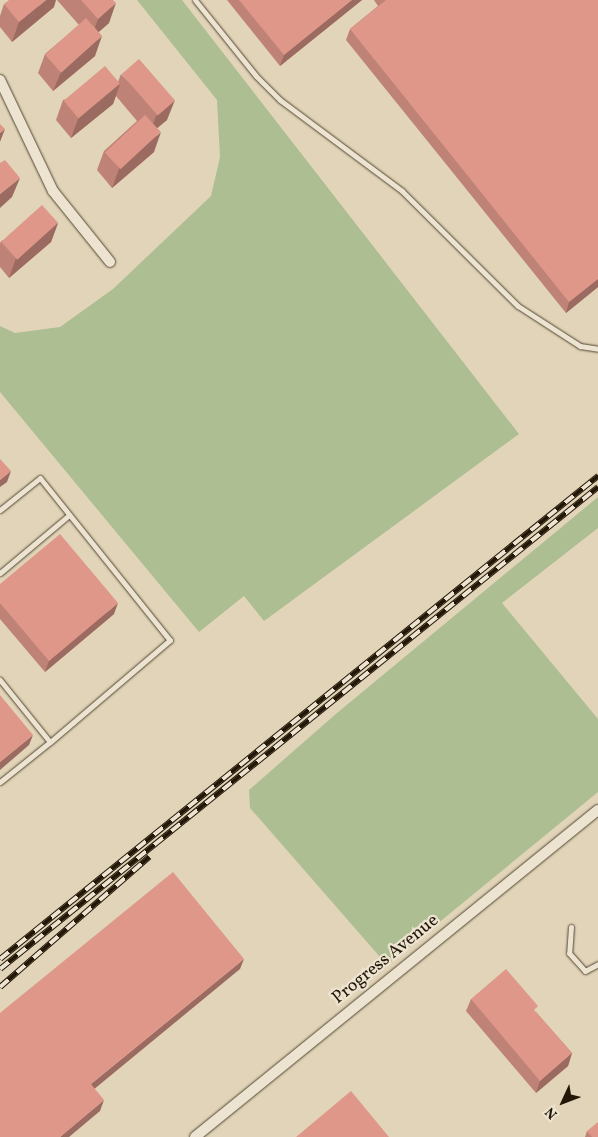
<!DOCTYPE html>
<html>
<head>
<meta charset="utf-8">
<style>
	body { margin:0 }
	#map { position:relative; width:598px; height:1137px; overflow:hidden; background:#e1d4b8; font-family:Vollkorn,serif }
	div>[style] { position:absolute }
	.green>* { inset:0; background:#aebe93 }
	.roads { filter:drop-shadow(0 0 1px #524633) drop-shadow(0 0 1px #524633) }
	.lane>* { height:5px; margin:-2.5px; padding:0 2.5px; transform-origin:2.5px; border-radius:2.5px; background:#ece3d1 }
	.street>* { height:10px; margin:-5px; padding:0 5px; transform-origin:5px; border-radius:5px; background:#ece3d1 }
	.rail>* { height:5.5px; margin-top:-2.75px; transform-origin:0; background:repeating-linear-gradient(90deg,#ece3d1 0 11px,#231707 0 22px); box-sizing:border-box; border-block:1px solid #231707 }
	.wall>* { inset:0; background:#bf8276 }
	.shaded-wall>* { inset:0; background:#9b6a60 }
	.building>* { inset:0; background:#de9789; transform-origin:0 0 }
	span { translate:-50% -50%; white-space:nowrap; text-align:center; line-height:1.15; -webkit-text-stroke:4.5px #ece3d1; paint-order:stroke }
	.street-label { font-size:18px; color:#231707 }
	.north { position:absolute; left:538px; top:1077px; width:50px; height:50px; -webkit-text-stroke:4px #ece3d1; paint-order:stroke; rotate:227deg; font-size:14px; font-weight:700; line-height:20px; text-align:center; color:#231707 }
	.north::after { content:''; display:block; margin:auto; width:18px; height:22px; background:#231707; clip-path:polygon(50% 0,100% 100%,50% 72%,0 100%) }
</style>
</head>
<body>
<div id="map">
	<div class="green">
		<div style="clip-path:polygon(137px 0,182px 0,519px 434px,264px 621px,244px 596px,199px 632px,0 392px,0 326px,15px 333px,60px 327px,113px 289px,211px 196px,220px 157px,217px 100px)"></div>
		<div style="clip-path:polygon(598px 497px,598px 528px,502px 603px,598px 719px,598px 792px,387px 965px,250px 808px,249px 790px,337px 713px)"></div>
	</div>
	<div class="roads">
		<div class="lane">
			<div style="left:195px;top:0;width:97px;rotate:51.2deg"></div>
			<div style="left:256px;top:76px;width:34px;rotate:45deg"></div>
			<div style="left:280px;top:100px;width:152px;rotate:36.7deg"></div>
			<div style="left:402px;top:191px;width:163px;rotate:44.8deg"></div>
			<div style="left:518px;top:306px;width:74px;rotate:32.8deg"></div>
			<div style="left:580px;top:346px;width:18px;rotate:9deg"></div>
			<div style="left:0;top:510px;width:51px;rotate:-38.7deg"></div>
			<div style="left:40px;top:478px;width:208px;rotate:51.3deg"></div>
			<div style="left:170px;top:640px;width:157px;rotate:139.6deg"></div>
			<div style="left:50px;top:742px;width:80px;rotate:-128.9deg"></div>
			<div style="left:0;top:573px;width:90px;rotate:-40deg"></div>
			<div style="left:0;top:782px;width:64px;rotate:-38.7deg"></div>
			<div style="left:571px;top:927px;width:26px;rotate:94deg"></div>
			<div style="left:569px;top:953px;width:24px;rotate:48deg"></div>
			<div style="left:585px;top:971px;width:15px;rotate:-28deg"></div>
		</div>
		<div class="street">
			<div style="left:0;top:80px;width:123px;rotate:64.5deg"></div>
			<div style="left:53px;top:191px;width:91px;rotate:51.2deg"></div>
			<div style="left:195px;top:1137px;width:519px;rotate:-39.06deg"></div>
		</div>
	</div>
	<div class="rail">
		<div style="left:0;top:959px;width:769px;rotate:-38.93deg"></div>
		<div style="left:0;top:969px;width:768px;rotate:-38.87deg"></div>
		<div style="left:0;top:987px;width:198px;rotate:-41.1deg"></div>
	</div>
	<div class="wall">
		<div style="clip-path:polygon(57px 0,113px 0,109px 23px,98px 32px,95px 56px,53px 91px,38px 73px,45px 54px,79px 25px)"></div>
		<div style="clip-path:polygon(227px 0,362px 0,280px 66px)"></div>
		<div style="clip-path:polygon(374px 0,598px 0,598px 287px,566px 313px,346px 40px,350px 29px,378px 6px)"></div>
		<div style="clip-path:polygon(4px 4px,54px 7px,12px 42px,0 27px,0 16px)"></div>
		<div style="clip-path:polygon(121px 74px,167px 120px,157px 128px,154px 152px,112px 188px,97px 170px,104px 151px,137px 121px,116px 96px,113px 104px,71px 138px,56px 120px,63px 100px,118px 82px)"></div>
		<div style="clip-path:polygon(58px 223px,51px 242px,9px 278px,0 267px,0 244px,1px 241px)"></div>
		<div style="clip-path:polygon(0 584px,114px 614px,45px 672px,0 619px)"></div>
		<div style="clip-path:polygon(471px 999px,536px 1012px,572px 1053px,568px 1066px,536px 1093px,466px 1011px)"></div>
		<div style="clip-path:polygon(587px 1131px,598px 1137px,585px 1137px)"></div>
	</div>
	<div class="shaded-wall">
		<div style="clip-path:polygon(46px 0,56px 0,54px 7px,12px 42px,19px 22px)"></div>
		<div style="clip-path:polygon(352px 0,362px 0,280px 66px,284px 55px)"></div>
		<div style="clip-path:polygon(116px 3px,109px 23px,91px 39px,98px 19px)"></div>
		<div style="clip-path:polygon(102px 36px,95px 56px,53px 91px,61px 72px)"></div>
		<div style="clip-path:polygon(120px 84px,113px 104px,71px 138px,78px 119px)"></div>
		<div style="clip-path:polygon(175px 100px,167px 120px,149px 135px,156px 116px)"></div>
		<div style="clip-path:polygon(5px 129px,0 142px,0 133px)"></div>
		<div style="clip-path:polygon(161px 132px,154px 152px,112px 188px,119px 169px)"></div>
		<div style="clip-path:polygon(20px 178px,12px 197px,0 208px,0 194px)"></div>
		<div style="clip-path:polygon(58px 223px,51px 242px,9px 278px,16px 258px)"></div>
		<div style="clip-path:polygon(598px 279px,598px 287px,566px 313px,569px 302px)"></div>
		<div style="clip-path:polygon(11px 471px,7px 482px,0 487px,0 480px)"></div>
		<div style="clip-path:polygon(118px 603px,114px 614px,45px 672px,49px 661px)"></div>
		<div style="clip-path:polygon(33px 735px,29px 745px,0 770px,0 762px)"></div>
		<div style="clip-path:polygon(244px 959px,240px 969px,87px 1095px,91px 1084px)"></div>
		<div style="clip-path:polygon(572px 1053px,568px 1066px,536px 1093px,540px 1081px)"></div>
		<div style="clip-path:polygon(104px 1100px,100px 1111px,69px 1137px,60px 1137px)"></div>
	</div>
	<div class="building">
		<div style="clip-path:polygon(9px 0,46px 0,19px 22px,4px 4px)"></div>
		<div style="clip-path:polygon(81px 0,113px 0,116px 3px,98px 19px)"></div>
		<div style="clip-path:polygon(239px 0,352px 0,284px 55px)"></div>
		<div style="clip-path:polygon(386px 0,598px 0,598px 279px,569px 302px,350px 29px)"></div>
		<div style="left:86px;top:18px;width:24px;height:55px;rotate:48deg"></div>
		<div style="left:139px;top:59px;width:55px;height:23px;rotate:49deg"></div>
		<div style="left:105px;top:66px;width:23px;height:54px;rotate:50deg"></div>
		<div style="left:145px;top:115px;width:23px;height:55px;rotate:47deg"></div>
		<div style="clip-path:polygon(0 124px,5px 129px,0 133px)"></div>
		<div style="clip-path:polygon(5px 160px,20px 178px,0 194px,0 163px)"></div>
		<div style="left:42px;top:205px;width:24px;height:55px;rotate:48deg"></div>
		<div style="clip-path:polygon(0 459px,11px 471px,0 480px)"></div>
		<div style="clip-path:polygon(60px 534px,118px 603px,49px 661px,0 603px,0 584px)"></div>
		<div style="clip-path:polygon(0 695px,33px 735px,0 762px)"></div>
		<div style="clip-path:polygon(173px 872px,244px 959px,91px 1084px,104px 1100px,60px 1137px,0 1137px,0 1013px)"></div>
		<div style="clip-path:polygon(506px 969px,538px 1006px,534px 1010px,572px 1053px,540px 1081px,471px 999px)"></div>
		<div style="clip-path:polygon(351px 1091px,389px 1137px,296px 1137px)"></div>
		<div style="clip-path:polygon(598px 1122px,598px 1137px,592px 1137px,587px 1131px)"></div>
	</div>
	<div class="street-label">
		<span style="left:386px;top:960px;rotate:-39deg">Progress Avenue</span>
	</div>
	<div class="north">N</div>
</div>
</body>
</html>
